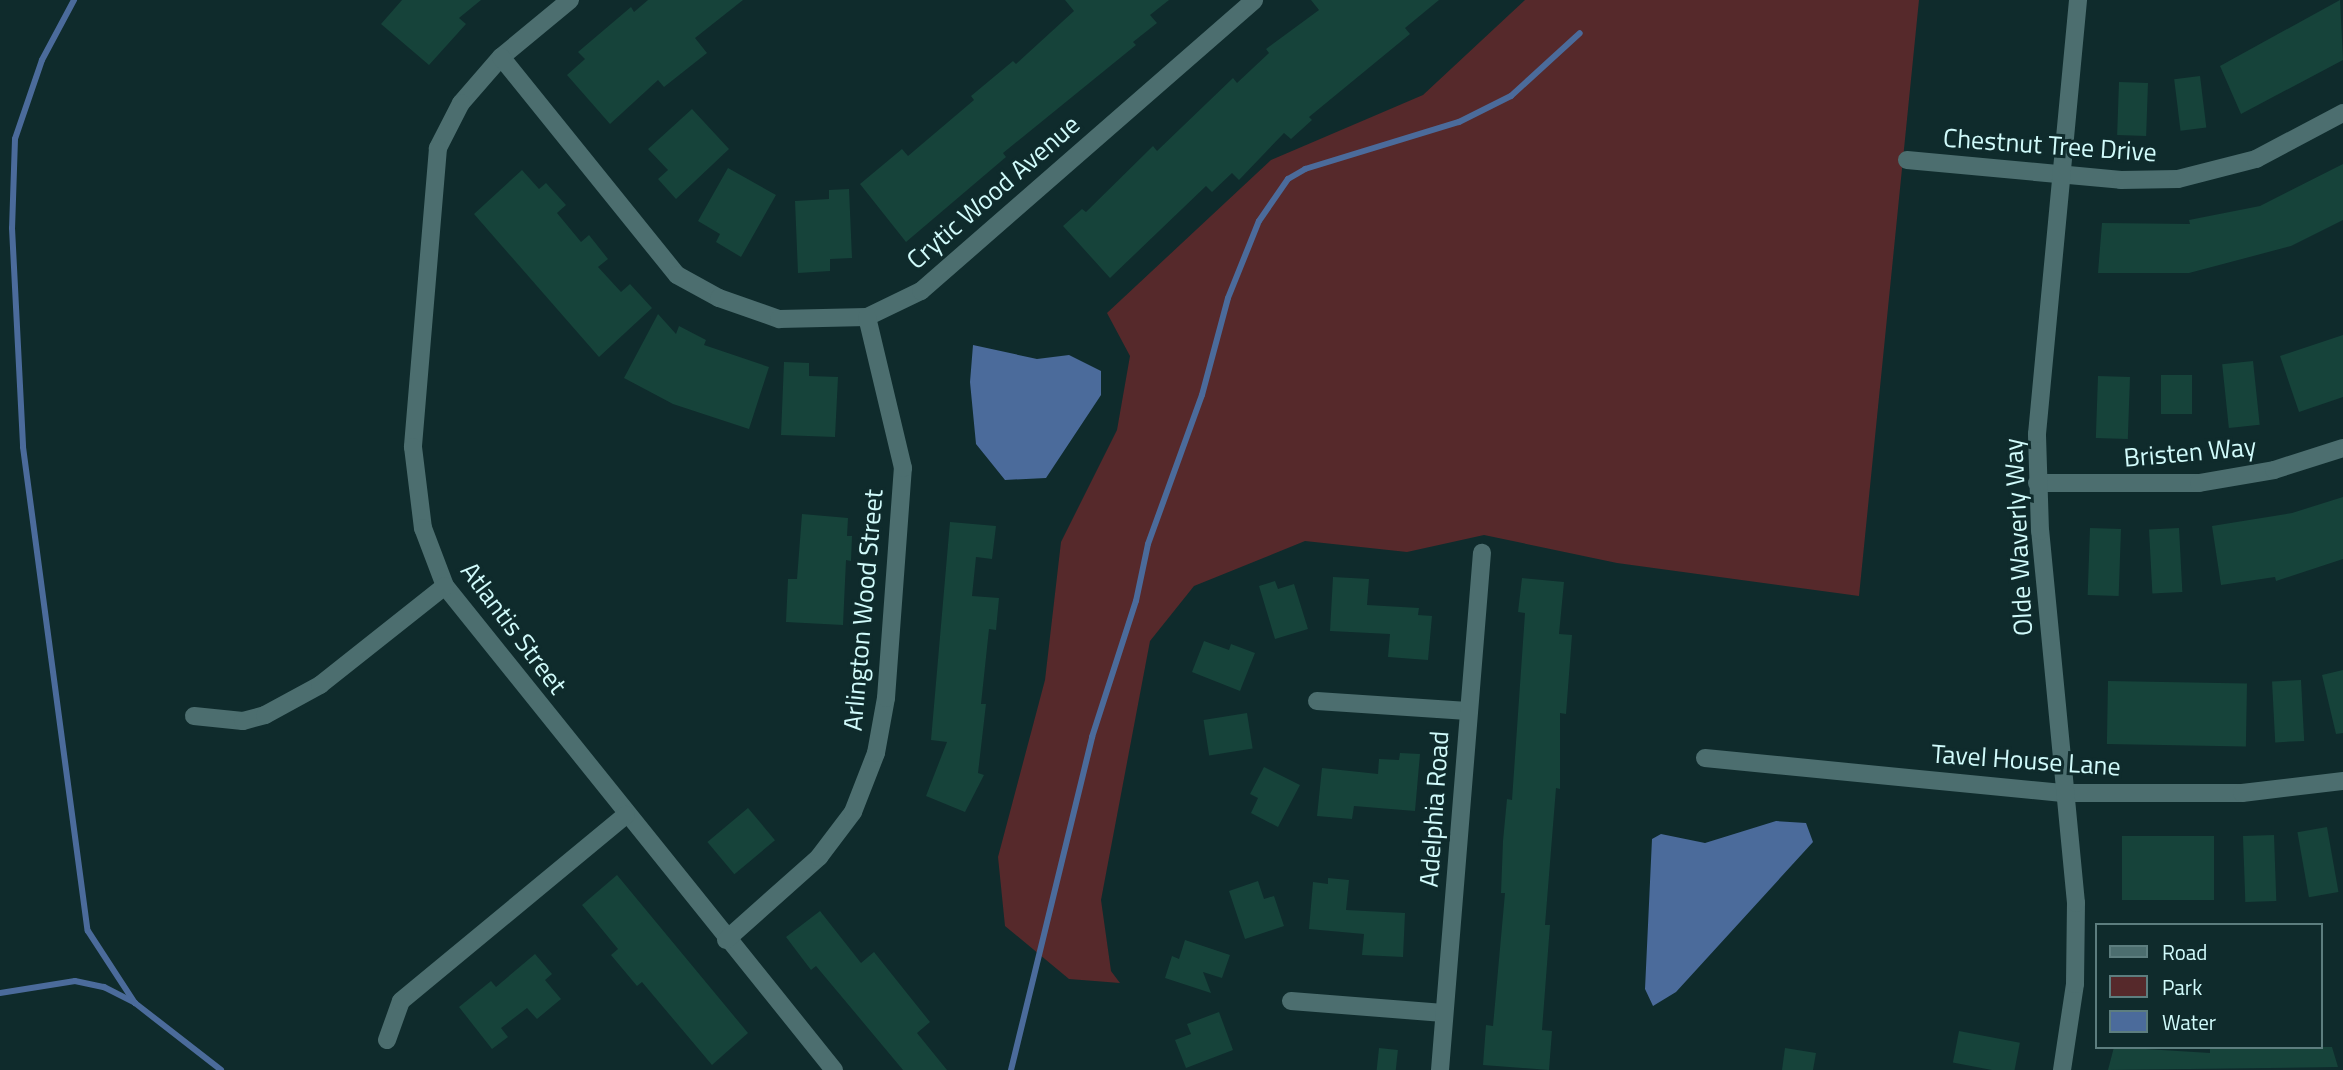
<!DOCTYPE html>
<html>
<head>
<meta charset="utf-8">
<style>
	body { margin:0 }
	#map { position:relative; width:2343px; height:1070px; overflow:hidden; background:#0f2b2c; font-family:"Titillium Web",sans-serif }
	div>[style] { position:absolute }
	.green>* { inset:0; background:#56292b }
	.water>* { inset:0; background:#4b6b9b }
	.stream>* { height:6px; margin:-3px; padding:0 3px; transform-origin:3px; border-radius:3px; background:#4b6b9b }
	.building>* { inset:0; background:#16433a; transform-origin:0 0 }
	.minor>* { height:18px; margin:-9px; padding:0 9px; transform-origin:9px; border-radius:9px; background:#4c6e6f }
	span { translate:-50% -50%; white-space:nowrap; text-align:center; line-height:1.15; -webkit-text-stroke:6px #0f2b2c; paint-order:stroke }
	.street-label { font-size:26px; color:#d1fbfb }
	.legend { position:absolute; left:2095px; top:923px; width:228px; height:126px; box-sizing:border-box; background:#0f2b2c; border:2px solid #5d7e7f; margin:0; padding:9px 12px; list-style:none; font-size:21px; color:#d1fbfb }
	.legend li { display:flex; align-items:center; gap:14px; height:35px }
	.legend b { width:35px; border:2px solid #5d7e7f }
</style>
</head>
<body>
<div id="map">
	<div class="green">
		<div style="clip-path:polygon(1525px 0,1919px 0,1859px 596px,1617px 563px,1484px 535px,1407px 552px,1305px 541px,1194px 586px,1150px 641px,1101px 900px,1111px 971px,1120px 983px,1069px 979px,1005px 926px,998px 857px,1045px 680px,1061px 542px,1117px 430px,1130px 356px,1107px 313px,1271px 160px,1423px 95px)"></div>
	</div>
	<div class="water">
		<div style="clip-path:polygon(973px 345px,1037px 359px,1069px 355px,1101px 371px,1101px 395px,1046px 478px,1005px 480px,976px 444px,970px 382px)"></div>
		<div style="clip-path:polygon(1776px 821px,1806px 823px,1813px 842px,1676px 992px,1653px 1006px,1645px 989px,1652px 839px,1661px 834px,1705px 843px)"></div>
	</div>
	<div class="stream">
		<div style="left:74px;top:0;width:68px;rotate:118.1deg"></div>
		<div style="left:42px;top:60px;width:83px;rotate:108.9deg"></div>
		<div style="left:15px;top:139px;width:89px;rotate:91.9deg"></div>
		<div style="left:12px;top:228px;width:219px;rotate:87.1deg"></div>
		<div style="left:23px;top:447px;width:488px;rotate:82.4deg"></div>
		<div style="left:88px;top:931px;width:86px;rotate:56.9deg"></div>
		<div style="left:0;top:993px;width:76px;rotate:-9.1deg"></div>
		<div style="left:75px;top:981px;width:30px;rotate:12deg"></div>
		<div style="left:104px;top:987px;width:35px;rotate:27deg"></div>
		<div style="left:135px;top:1003px;width:109px;rotate:37.9deg"></div>
		<div style="left:1011px;top:1070px;width:343px;rotate:-76.3deg"></div>
		<div style="left:1092px;top:737px;width:143px;rotate:-72.1deg"></div>
		<div style="left:1136px;top:601px;width:58px;rotate:-78.1deg"></div>
		<div style="left:1148px;top:544px;width:158px;rotate:-70.1deg"></div>
		<div style="left:1202px;top:395px;width:100px;rotate:-75deg"></div>
		<div style="left:1228px;top:298px;width:83px;rotate:-68.1deg"></div>
		<div style="left:1259px;top:221px;width:51px;rotate:-55.4deg"></div>
		<div style="left:1288px;top:179px;width:20px;rotate:-30deg"></div>
		<div style="left:1305px;top:169px;width:161px;rotate:-17deg"></div>
		<div style="left:1459px;top:122px;width:58px;rotate:-26.6deg"></div>
		<div style="left:1511px;top:96px;width:93px;rotate:-42.4deg"></div>
	</div>
	<div class="building">
		<div style="clip-path:polygon(402px 0,481px 0,459px 18px,466px 24px,429px 65px,381px 24px)"></div>
		<div style="clip-path:polygon(648px 0,743px 0,695px 38px,707px 53px,664px 87px,658px 80px,610px 124px,567px 75px,585px 59px,578px 52px,631px 7px,634px 12px)"></div>
		<div style="clip-path:polygon(1065px 0,1169px 0,1150px 15px,1157px 23px,1133px 42px,1136px 45px,1003px 153px,1006px 157px,906px 242px,860px 184px,902px 149px,908px 156px,974px 100px,971px 96px,1013px 61px,1016px 64px,1074px 11px)"></div>
		<div style="clip-path:polygon(1311px 0,1439px 0,1405px 28px,1410px 34px,1309px 117px,1312px 120px,1291px 139px,1284px 133px,1239px 180px,1232px 173px,1212px 192px,1206px 186px,1110px 278px,1063px 226px,1082px 209px,1086px 212px,1153px 146px,1157px 151px,1233px 78px,1237px 83px,1269px 53px,1266px 49px,1319px 10px)"></div>
		<div style="clip-path:polygon(2340px 0,2343px 60px,2241px 114px,2220px 66px)"></div>
		<div style="left:2200px;top:76px;width:52px;height:26px;rotate:83deg"></div>
		<div style="left:2119px;top:82px;width:29px;height:53px;rotate:2deg"></div>
		<div style="clip-path:polygon(692px 109px,729px 149px,676px 199px,658px 179px,668px 170px,648px 149px)"></div>
		<div style="clip-path:polygon(2343px 164px,2343px 220px,2291px 246px,2189px 273px,2098px 273px,2102px 223px,2190px 224px,2189px 220px,2260px 206px)"></div>
		<div style="clip-path:polygon(728px 168px,776px 195px,741px 257px,716px 242px,720px 234px,698px 221px)"></div>
		<div style="clip-path:polygon(522px 170px,539px 189px,546px 183px,566px 205px,557px 213px,581px 242px,589px 235px,608px 259px,598px 267px,621px 292px,630px 284px,652px 308px,599px 357px,474px 214px)"></div>
		<div style="clip-path:polygon(849px 189px,852px 258px,830px 259px,830px 271px,798px 273px,795px 201px,829px 199px,829px 190px)"></div>
		<div style="clip-path:polygon(658px 314px,676px 334px,679px 326px,706px 340px,704px 345px,769px 367px,749px 429px,673px 404px,624px 378px)"></div>
		<div style="clip-path:polygon(2343px 335px,2343px 397px,2299px 412px,2280px 356px)"></div>
		<div style="left:2253px;top:361px;width:64px;height:31px;rotate:84deg"></div>
		<div style="clip-path:polygon(784px 362px,809px 363px,809px 376px,838px 377px,835px 437px,781px 435px)"></div>
		<div style="left:2161px;top:375px;width:31px;height:39px"></div>
		<div style="left:2098px;top:376px;width:32px;height:62px;rotate:2deg"></div>
		<div style="clip-path:polygon(2343px 497px,2343px 559px,2276px 581px,2275px 577px,2221px 585px,2212px 526px,2292px 513px)"></div>
		<div style="clip-path:polygon(802px 514px,848px 518px,847px 536px,852px 536px,851px 561px,846px 560px,843px 625px,786px 622px,788px 579px,797px 579px)"></div>
		<div style="clip-path:polygon(950px 522px,996px 526px,992px 559px,976px 557px,972px 596px,999px 598px,996px 630px,989px 629px,981px 704px,986px 704px,978px 773px,984px 775px,965px 812px,926px 796px,947px 742px,931px 740px)"></div>
		<div style="left:2090px;top:528px;width:31px;height:67px;rotate:2deg"></div>
		<div style="left:2179px;top:528px;width:64px;height:30px;rotate:87deg"></div>
		<div style="clip-path:polygon(1333px 577px,1369px 579px,1367px 605px,1419px 608px,1418px 615px,1432px 616px,1428px 660px,1388px 657px,1390px 634px,1330px 631px)"></div>
		<div style="clip-path:polygon(1522px 578px,1564px 582px,1559px 634px,1572px 635px,1566px 714px,1560px 713px,1560px 789px,1556px 788px,1545px 925px,1550px 925px,1542px 1030px,1552px 1031px,1549px 1070px,1483px 1065px,1486px 1025px,1493px 1026px,1505px 893px,1501px 893px,1503px 841px,1507px 799px,1512px 800px,1525px 613px,1518px 612px)"></div>
		<div style="clip-path:polygon(1275px 581px,1278px 589px,1294px 584px,1308px 629px,1275px 639px,1259px 586px)"></div>
		<div style="clip-path:polygon(1204px 641px,1229px 650px,1231px 644px,1255px 653px,1240px 691px,1192px 672px)"></div>
		<div style="clip-path:polygon(2343px 670px,2343px 733px,2336px 734px,2322px 675px)"></div>
		<div style="left:2301px;top:680px;width:61px;height:29px;rotate:87deg"></div>
		<div style="left:2108px;top:681px;width:139px;height:63px;rotate:1deg"></div>
		<div style="left:1247px;top:713px;width:36px;height:44px;rotate:81deg"></div>
		<div style="clip-path:polygon(1400px 753px,1420px 754px,1415px 811px,1354px 806px,1352px 819px,1317px 816px,1322px 768px,1378px 774px,1379px 759px,1399px 760px)"></div>
		<div style="clip-path:polygon(1264px 767px,1300px 785px,1278px 827px,1251px 813px,1258px 798px,1250px 794px)"></div>
		<div style="left:748px;top:808px;width:42px;height:53px;rotate:50deg"></div>
		<div style="left:2327px;top:827px;width:66px;height:30px;rotate:80deg"></div>
		<div style="left:2274px;top:835px;width:66px;height:31px;rotate:88deg"></div>
		<div style="left:2122px;top:836px;width:92px;height:64px"></div>
		<div style="clip-path:polygon(617px 875px,748px 1033px,712px 1065px,642px 982px,637px 986px,611px 955px,618px 949px,582px 905px)"></div>
		<div style="clip-path:polygon(1328px 878px,1349px 880px,1346px 910px,1405px 913px,1403px 957px,1362px 955px,1364px 934px,1309px 929px,1313px 882px,1328px 884px)"></div>
		<div style="clip-path:polygon(1258px 881px,1264px 899px,1274px 896px,1284px 926px,1245px 939px,1229px 891px)"></div>
		<div style="clip-path:polygon(820px 911px,861px 963px,874px 952px,930px 1022px,917px 1033px,947px 1070px,903px 1070px,816px 966px,811px 970px,786px 937px)"></div>
		<div style="clip-path:polygon(1185px 940px,1230px 955px,1222px 978px,1203px 972px,1211px 993px,1165px 978px,1172px 956px,1179px 959px)"></div>
		<div style="clip-path:polygon(535px 954px,552px 974px,545px 980px,561px 999px,537px 1019px,527px 1008px,501px 1028px,508px 1037px,492px 1049px,459px 1007px,491px 981px,496px 987px)"></div>
		<div style="clip-path:polygon(1219px 1012px,1233px 1050px,1186px 1068px,1175px 1040px,1191px 1034px,1187px 1024px)"></div>
		<div style="left:1959px;top:1031px;width:62px;height:32px;rotate:11deg"></div>
		<div style="clip-path:polygon(2114px 1047px,2210px 1053px,2210px 1047px,2332px 1047px,2338px 1067px,2108px 1070px)"></div>
		<div style="left:1379px;top:1048px;width:19px;height:22px;rotate:6deg"></div>
		<div style="clip-path:polygon(1785px 1048px,1816px 1053px,1813px 1070px,1782px 1070px)"></div>
	</div>
	<div class="minor">
		<div style="left:570px;top:0;width:89px;rotate:140.4deg"></div>
		<div style="left:501px;top:57px;width:61px;rotate:131deg"></div>
		<div style="left:461px;top:103px;width:51px;rotate:117.1deg"></div>
		<div style="left:438px;top:148px;width:300px;rotate:94.8deg"></div>
		<div style="left:413px;top:447px;width:82px;rotate:83deg"></div>
		<div style="left:423px;top:528px;width:62px;rotate:69.2deg"></div>
		<div style="left:445px;top:586px;width:621px;rotate:51.21deg"></div>
		<div style="left:501px;top:57px;width:280px;rotate:51.1deg"></div>
		<div style="left:677px;top:275px;width:48px;rotate:28.7deg"></div>
		<div style="left:719px;top:298px;width:64px;rotate:19.3deg"></div>
		<div style="left:779px;top:319px;width:88px;rotate:-1.3deg"></div>
		<div style="left:867px;top:317px;width:60px;rotate:-25.7deg"></div>
		<div style="left:921px;top:291px;width:442px;rotate:-41.1deg"></div>
		<div style="left:1907px;top:160px;width:215px;rotate:5.3deg"></div>
		<div style="left:2121px;top:180px;width:57px;rotate:-1deg"></div>
		<div style="left:2178px;top:179px;width:81px;rotate:-14.4deg"></div>
		<div style="left:2256px;top:159px;width:98px;rotate:-27.9deg"></div>
		<div style="left:2037px;top:483px;width:162px"></div>
		<div style="left:2199px;top:483px;width:76px;rotate:-9.8deg"></div>
		<div style="left:2274px;top:470px;width:72px;rotate:-17.7deg"></div>
		<div style="left:1317px;top:701px;width:151px;rotate:3.8deg"></div>
		<div style="left:194px;top:716px;width:49px;rotate:5.8deg"></div>
		<div style="left:243px;top:721px;width:23px;rotate:-15deg"></div>
		<div style="left:265px;top:715px;width:63px;rotate:-28.6deg"></div>
		<div style="left:320px;top:685px;width:159px;rotate:-38.4deg"></div>
		<div style="left:1705px;top:758px;width:362px;rotate:5.6deg"></div>
		<div style="left:2065px;top:793px;width:177px"></div>
		<div style="left:2242px;top:793px;width:102px;rotate:-6.8deg"></div>
		<div style="left:726px;top:940px;width:125px;rotate:-41.7deg"></div>
		<div style="left:819px;top:857px;width:56px;rotate:-52.9deg"></div>
		<div style="left:853px;top:812px;width:63px;rotate:-68.7deg"></div>
		<div style="left:876px;top:753px;width:56px;rotate:-79.7deg"></div>
		<div style="left:886px;top:698px;width:231px;rotate:-85.8deg"></div>
		<div style="left:903px;top:468px;width:155px;rotate:-103.4deg"></div>
		<div style="left:1291px;top:1001px;width:153px;rotate:4.5deg"></div>
		<div style="left:387px;top:1040px;width:41px;rotate:-70.3deg"></div>
		<div style="left:401px;top:1001px;width:292px;rotate:-39.6deg"></div>
		<div style="left:1440px;top:1070px;width:519px;rotate:-85.36deg"></div>
		<div style="left:2062px;top:1070px;width:87px;rotate:-81.4deg"></div>
		<div style="left:2075px;top:984px;width:81px;rotate:-89.3deg"></div>
		<div style="left:2076px;top:903px;width:374px;rotate:-95.5deg"></div>
		<div style="left:2040px;top:531px;width:97px;rotate:-91.8deg"></div>
		<div style="left:2037px;top:434px;width:436px;rotate:-84.6deg"></div>
	</div>
	<div class="street-label">
		<span style="left:2050px;top:145px;rotate:4deg">Chestnut Tree Drive</span>
		<span style="left:993px;top:192px;rotate:-41deg">Crytic Wood Avenue</span>
		<span style="left:2190px;top:452px;rotate:-5deg">Bristen Way</span>
		<span style="left:2018px;top:537px;rotate:-93deg">Olde Waverly Way</span>
		<span style="left:863px;top:610px;rotate:-85deg">Arlington Wood Street</span>
		<span style="left:514px;top:628px;rotate:53deg">Atlantis Street</span>
		<span style="left:2026px;top:760px;rotate:4deg">Tavel House Lane</span>
		<span style="left:1434px;top:809px;rotate:-86deg">Adelphia Road</span>
	</div>
	<ul class="legend">
	<li><b style="height:9px;background:#4c6e6f"></b>Road</li>
	<li><b style="height:19px;background:#56292b"></b>Park</li>
	<li><b style="height:19px;background:#4b6b9b"></b>Water</li>
	</ul>
</div>
</body>
</html>
